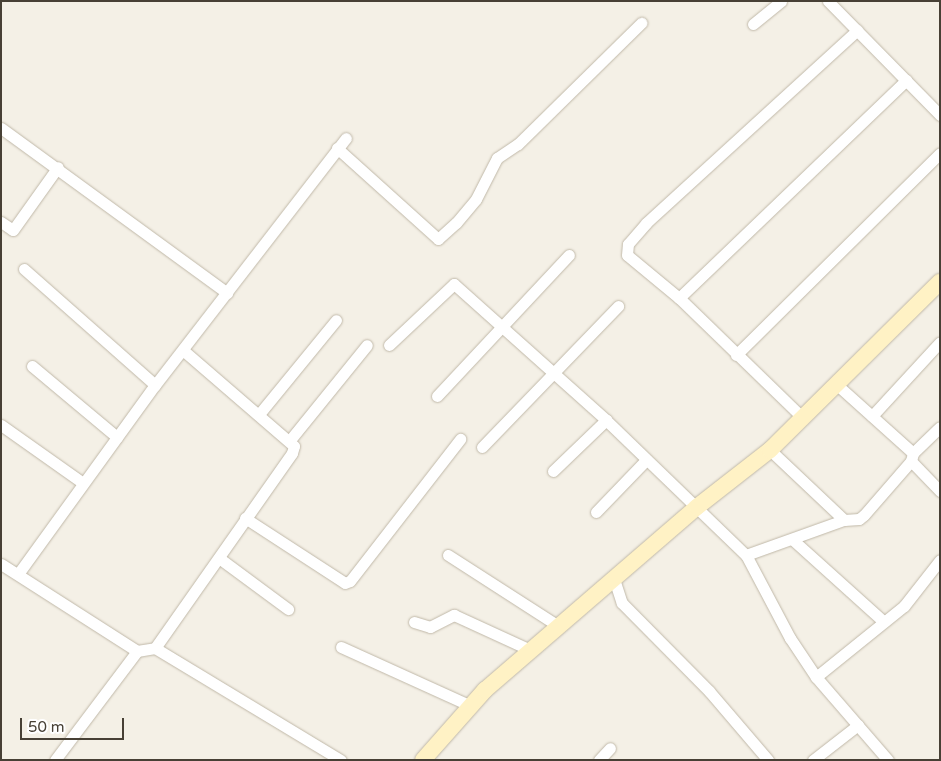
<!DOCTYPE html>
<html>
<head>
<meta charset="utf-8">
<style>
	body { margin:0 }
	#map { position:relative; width:941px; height:761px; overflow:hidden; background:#f4f0e6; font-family:"Varela Round",sans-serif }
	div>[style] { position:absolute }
	.roads { filter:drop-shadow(0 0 1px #c0b8a8) drop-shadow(0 0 1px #c0b8a8) }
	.street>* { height:11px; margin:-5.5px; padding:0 5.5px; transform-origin:5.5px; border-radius:5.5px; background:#fff }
	.secondary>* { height:16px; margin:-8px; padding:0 8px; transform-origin:8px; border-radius:8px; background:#fff2c5 }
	span { translate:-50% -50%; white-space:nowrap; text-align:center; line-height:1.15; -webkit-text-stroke:5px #fff; paint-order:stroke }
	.frame { position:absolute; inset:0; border:2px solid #474035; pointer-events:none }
	.scale { position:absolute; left:20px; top:718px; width:104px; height:22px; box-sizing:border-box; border:2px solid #474035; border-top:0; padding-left:6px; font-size:15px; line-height:18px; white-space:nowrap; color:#474035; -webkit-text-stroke:4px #fff; paint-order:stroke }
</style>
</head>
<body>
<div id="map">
	<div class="roads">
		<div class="street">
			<div style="left:828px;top:1px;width:160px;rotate:45.5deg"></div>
			<div style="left:753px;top:24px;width:36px;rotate:-39deg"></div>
			<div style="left:1px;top:128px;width:280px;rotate:36.1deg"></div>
			<div style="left:337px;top:148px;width:136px;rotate:42deg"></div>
			<div style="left:438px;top:239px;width:24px;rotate:-42deg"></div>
			<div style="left:456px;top:223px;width:31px;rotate:-50deg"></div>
			<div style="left:476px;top:199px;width:46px;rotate:-62.9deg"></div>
			<div style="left:497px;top:158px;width:25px;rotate:-34deg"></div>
			<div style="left:518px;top:144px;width:173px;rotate:-44.5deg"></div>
			<div style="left:1px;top:222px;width:14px;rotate:34deg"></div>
			<div style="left:13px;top:230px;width:77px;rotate:-54.5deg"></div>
			<div style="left:24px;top:269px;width:175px;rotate:41.5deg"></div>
			<div style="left:679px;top:298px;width:315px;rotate:-43.8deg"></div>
			<div style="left:389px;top:345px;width:89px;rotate:-43.2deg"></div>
			<div style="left:454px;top:284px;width:204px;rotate:41.8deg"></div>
			<div style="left:606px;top:420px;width:194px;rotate:44deg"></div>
			<div style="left:746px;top:555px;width:94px;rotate:62.1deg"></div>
			<div style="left:790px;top:638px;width:47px;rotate:56.3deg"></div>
			<div style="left:816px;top:677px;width:110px;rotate:49.1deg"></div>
			<div style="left:736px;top:355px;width:287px;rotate:-44.7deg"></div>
			<div style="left:32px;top:366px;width:111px;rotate:39.9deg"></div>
			<div style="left:835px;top:383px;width:105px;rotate:41.9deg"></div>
			<div style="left:913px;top:453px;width:8px;rotate:104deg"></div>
			<div style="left:911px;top:461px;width:42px;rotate:46deg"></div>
			<div style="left:437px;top:396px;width:193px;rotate:-46.9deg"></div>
			<div style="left:260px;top:413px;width:120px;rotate:-50.7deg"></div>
			<div style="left:872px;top:416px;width:100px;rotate:-47.4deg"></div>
			<div style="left:803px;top:418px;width:173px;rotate:-135.9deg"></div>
			<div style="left:679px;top:298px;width:67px;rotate:-140.4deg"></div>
			<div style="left:627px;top:255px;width:11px;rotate:-85deg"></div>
			<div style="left:628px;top:244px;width:28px;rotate:-49deg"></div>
			<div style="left:646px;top:223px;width:286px;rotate:-42.4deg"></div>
			<div style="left:1px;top:425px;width:100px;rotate:35.3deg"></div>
			<div style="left:290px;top:440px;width:122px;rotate:-51deg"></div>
			<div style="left:482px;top:447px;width:196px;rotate:-46deg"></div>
			<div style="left:770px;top:450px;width:102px;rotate:43.4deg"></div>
			<div style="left:844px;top:520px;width:15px;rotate:-4deg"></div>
			<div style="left:859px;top:519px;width:6px;rotate:-39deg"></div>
			<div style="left:864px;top:515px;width:72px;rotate:-49deg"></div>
			<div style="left:913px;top:453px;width:37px;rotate:-44deg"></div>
			<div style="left:553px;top:471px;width:74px;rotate:-43.9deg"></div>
			<div style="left:596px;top:512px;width:72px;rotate:-46.1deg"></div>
			<div style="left:245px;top:518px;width:119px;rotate:33deg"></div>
			<div style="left:345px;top:583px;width:5px;rotate:-22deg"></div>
			<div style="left:350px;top:581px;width:180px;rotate:-52.2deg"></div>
			<div style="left:793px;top:540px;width:122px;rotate:42deg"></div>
			<div style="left:448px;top:555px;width:131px;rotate:32.8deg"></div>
			<div style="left:746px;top:555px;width:104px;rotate:-19.7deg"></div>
			<div style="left:219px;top:558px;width:86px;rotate:36.5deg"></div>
			<div style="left:1px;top:564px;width:161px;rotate:32.6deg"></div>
			<div style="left:137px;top:651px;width:18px;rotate:-9deg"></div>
			<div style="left:155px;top:648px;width:217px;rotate:31.1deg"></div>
			<div style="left:18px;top:574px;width:233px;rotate:-54.1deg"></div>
			<div style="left:155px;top:385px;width:312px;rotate:-52.3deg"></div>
			<div style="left:614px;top:579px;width:25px;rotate:72deg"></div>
			<div style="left:622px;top:603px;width:124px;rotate:45.3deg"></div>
			<div style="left:709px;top:691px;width:91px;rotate:49.5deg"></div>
			<div style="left:414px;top:622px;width:17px;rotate:17deg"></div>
			<div style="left:430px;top:627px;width:27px;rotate:-27deg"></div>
			<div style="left:454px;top:615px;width:84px;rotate:24.7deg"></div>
			<div style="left:341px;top:647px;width:141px;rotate:24.4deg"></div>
			<div style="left:155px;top:648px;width:238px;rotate:-54.9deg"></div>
			<div style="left:292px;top:453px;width:7px;rotate:-74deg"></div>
			<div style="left:294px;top:446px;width:145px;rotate:-139.2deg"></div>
			<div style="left:816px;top:677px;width:113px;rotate:-38.9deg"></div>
			<div style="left:904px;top:606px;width:58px;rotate:-52deg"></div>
			<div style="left:55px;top:760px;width:136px;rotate:-53deg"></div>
			<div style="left:599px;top:760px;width:16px;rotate:-47deg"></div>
			<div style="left:813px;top:760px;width:57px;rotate:-37.9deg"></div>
		</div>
		<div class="secondary">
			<div style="left:423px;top:760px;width:94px;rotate:-48.5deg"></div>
			<div style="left:485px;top:690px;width:280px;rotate:-40.8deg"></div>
			<div style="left:697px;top:507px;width:93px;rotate:-38deg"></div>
			<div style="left:770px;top:450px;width:239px;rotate:-44.7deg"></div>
		</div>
	</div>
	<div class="frame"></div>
	<div class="scale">50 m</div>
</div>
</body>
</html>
